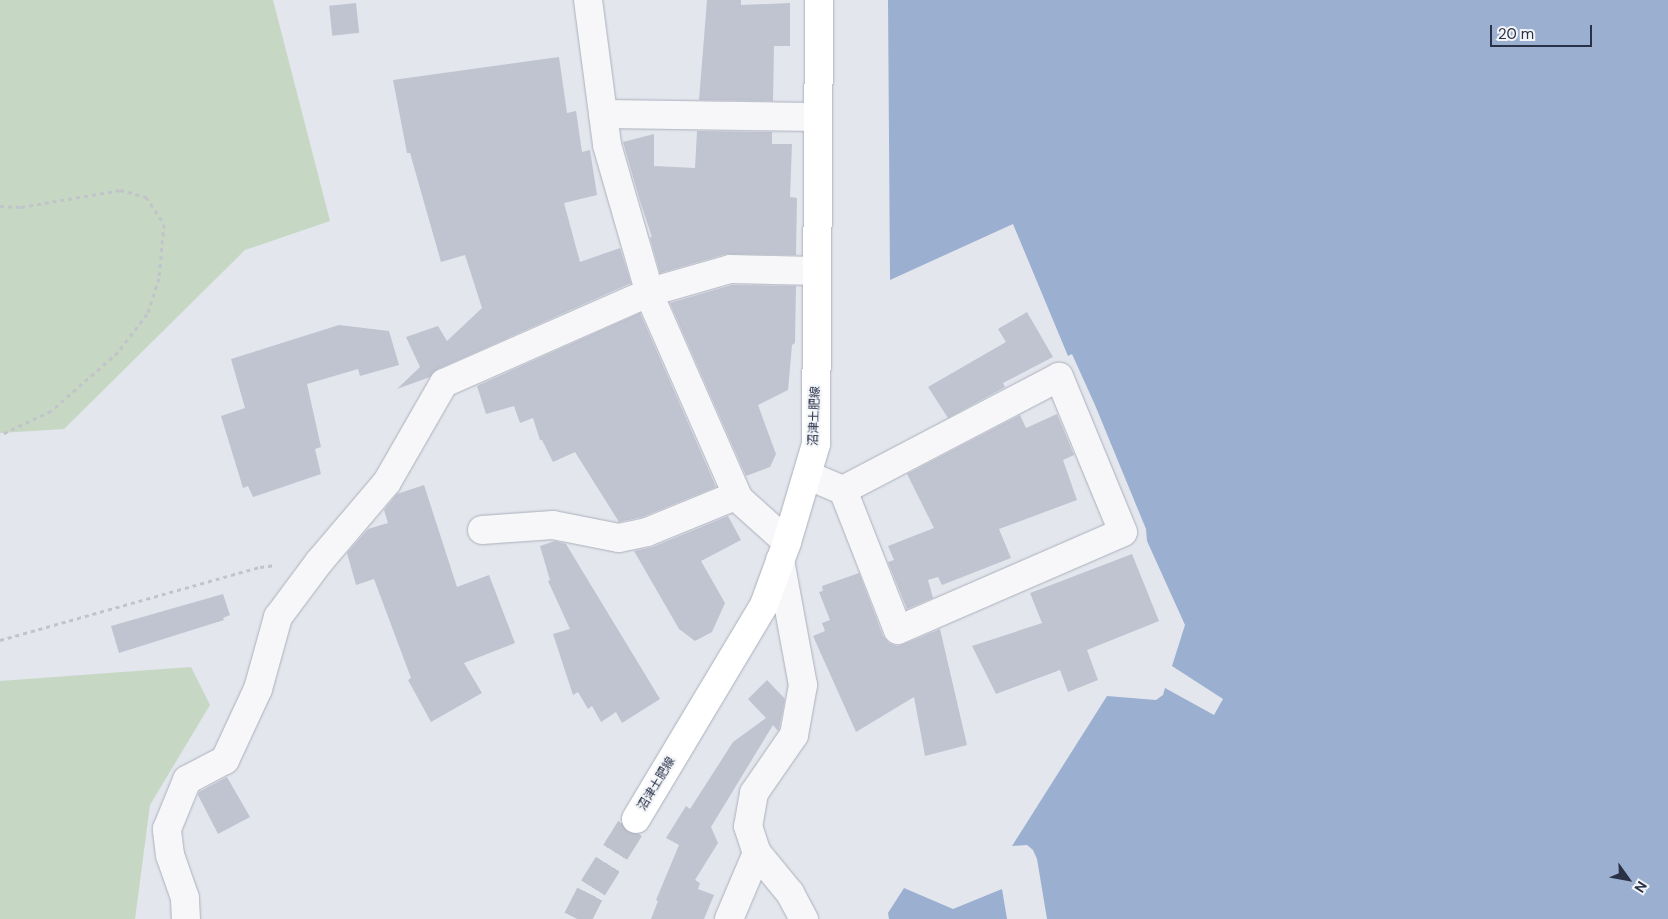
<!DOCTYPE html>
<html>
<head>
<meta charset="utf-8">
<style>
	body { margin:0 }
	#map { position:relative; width:1668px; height:919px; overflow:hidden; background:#e3e6ed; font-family:"DM Sans","Noto Sans JP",sans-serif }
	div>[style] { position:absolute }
	.green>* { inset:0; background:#c6d7c3 }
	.water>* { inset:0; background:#9bafd0 }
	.building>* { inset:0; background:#c0c4d0; transform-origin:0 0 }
	.major-tunnel>* { height:28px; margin-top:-14px; transform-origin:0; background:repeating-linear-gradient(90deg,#bec2cc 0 28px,transparent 0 42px) }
	.path>* { height:3px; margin-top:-1.5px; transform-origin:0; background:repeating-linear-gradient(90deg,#c1c4cb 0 4px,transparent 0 8px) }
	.roads { filter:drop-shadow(0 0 1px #abb0bb) drop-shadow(0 0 1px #abb0bb) }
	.minor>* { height:28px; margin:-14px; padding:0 14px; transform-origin:14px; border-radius:14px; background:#f7f7fa }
	.major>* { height:28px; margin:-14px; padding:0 14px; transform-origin:14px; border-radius:14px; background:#fff }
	span { translate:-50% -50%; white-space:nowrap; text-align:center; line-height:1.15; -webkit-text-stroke:4px #f3f5f9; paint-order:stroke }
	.street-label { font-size:12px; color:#293147 }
	.north { position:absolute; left:1603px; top:854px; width:50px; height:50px; -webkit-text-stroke:4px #f3f5f9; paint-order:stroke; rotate:122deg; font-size:14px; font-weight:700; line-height:20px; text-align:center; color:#293147 }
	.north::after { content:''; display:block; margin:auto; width:18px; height:22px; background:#293147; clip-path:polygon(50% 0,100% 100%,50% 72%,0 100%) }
	.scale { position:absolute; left:1490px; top:25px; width:102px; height:22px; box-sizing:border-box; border:2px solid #293147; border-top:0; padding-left:6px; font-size:15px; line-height:18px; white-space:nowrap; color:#293147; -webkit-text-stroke:4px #f3f5f9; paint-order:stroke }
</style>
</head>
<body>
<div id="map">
	<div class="green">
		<div style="clip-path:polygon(0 0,273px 0,330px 221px,245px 250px,64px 429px,0 433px)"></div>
		<div style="clip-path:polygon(191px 667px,210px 705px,150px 805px,135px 919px,0 919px,0 681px)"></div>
	</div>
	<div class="water">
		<div style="clip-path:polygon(888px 0,1668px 0,1668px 919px,1047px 919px,1037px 859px,1033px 850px,1027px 845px,1012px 846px,1107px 696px,1156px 700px,1163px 695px,1165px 688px,1214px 715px,1223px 699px,1172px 666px,1185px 625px,1147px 541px,1146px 529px,1095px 405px,1072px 354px,1068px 356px,1013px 224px,890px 280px)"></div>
		<div style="clip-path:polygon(904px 888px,953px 909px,1002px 889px,1007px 919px,889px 919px,888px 913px)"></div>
	</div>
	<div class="building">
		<div style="clip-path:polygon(707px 0,741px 0,741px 5px,790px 3px,790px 46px,774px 46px,773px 101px,699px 100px)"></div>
		<div style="left:356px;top:3px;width:30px;height:27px;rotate:84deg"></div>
		<div style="clip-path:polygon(559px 57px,567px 113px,576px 111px,582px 152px,590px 150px,597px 195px,564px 203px,580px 262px,620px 248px,631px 283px,438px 369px,430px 377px,397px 389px,420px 367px,406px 337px,438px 326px,447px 341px,482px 308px,465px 255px,441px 262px,410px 153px,407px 153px,393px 80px)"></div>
		<div style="clip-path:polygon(697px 131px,772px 132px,772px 144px,792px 144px,790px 197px,797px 198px,796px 255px,726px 254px,660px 273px,650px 237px,652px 237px,640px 201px,623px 142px,654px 134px,654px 166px,695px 168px)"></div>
		<div style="clip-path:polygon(732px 285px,796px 286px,795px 343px,792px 345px,788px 390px,758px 405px,776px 454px,770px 467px,746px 476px,670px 303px)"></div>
		<div style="clip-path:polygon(1027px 312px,1053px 357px,1003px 383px,1005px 387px,948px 418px,928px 387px,1006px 342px,998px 329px)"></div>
		<div style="clip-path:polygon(640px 313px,716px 487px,642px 517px,619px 522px,575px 452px,553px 462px,542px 440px,540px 440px,533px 418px,520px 423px,514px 406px,486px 414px,477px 386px)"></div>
		<div style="clip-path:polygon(339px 325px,389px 331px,399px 365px,360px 376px,358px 369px,307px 384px,321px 447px,315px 449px,321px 474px,253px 497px,248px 486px,243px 488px,221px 416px,245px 408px,231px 359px)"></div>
		<div style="clip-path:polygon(1057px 414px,1074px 455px,1063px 460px,1077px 500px,999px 529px,1011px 558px,942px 585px,938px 577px,928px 580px,933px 598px,907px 609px,888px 562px,894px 560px,888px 546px,934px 528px,907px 474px,1020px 415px,1026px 428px)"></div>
		<div style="clip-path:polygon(424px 485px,457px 587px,489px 575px,515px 643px,464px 663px,482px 693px,431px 722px,408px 680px,411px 678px,374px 579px,356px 585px,347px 553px,368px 529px,388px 523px,384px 510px,397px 494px)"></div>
		<div style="clip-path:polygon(728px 516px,741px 540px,701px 561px,725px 603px,712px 632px,695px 641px,679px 629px,634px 551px,653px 547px)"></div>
		<div style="clip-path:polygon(555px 541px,566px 544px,660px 699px,622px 723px,616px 712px,601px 722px,592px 706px,588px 709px,578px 692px,573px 695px,553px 634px,570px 629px,548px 581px,550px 580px,540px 546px)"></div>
		<div style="clip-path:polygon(1132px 554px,1159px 621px,1087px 650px,1098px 680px,1068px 692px,1060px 670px,996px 694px,972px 646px,1042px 623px,1030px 593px)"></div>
		<div style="clip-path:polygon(859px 573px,883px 636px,889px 643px,897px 646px,904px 644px,940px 629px,967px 745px,925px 756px,914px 697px,856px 732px,813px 636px,825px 631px,822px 623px,830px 620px,819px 592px,823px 591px,822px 586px)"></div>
		<div style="clip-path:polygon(223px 594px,230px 615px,223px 618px,224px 620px,119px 653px,111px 626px)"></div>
		<div style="clip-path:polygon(767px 680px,785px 699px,779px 729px,778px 731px,773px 725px,711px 827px,718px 843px,695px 880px,700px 883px,698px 889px,714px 895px,704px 919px,651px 919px,658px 901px,656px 900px,679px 845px,666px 838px,686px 806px,690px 809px,733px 742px,766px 718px,748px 699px)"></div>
		<div style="clip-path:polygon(227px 777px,250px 817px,218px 834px,198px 795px,199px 792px)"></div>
	</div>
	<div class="major-tunnel">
		<div style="left:577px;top:919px;width:35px;rotate:-63deg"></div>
		<div style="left:593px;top:888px;width:81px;rotate:-58.1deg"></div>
	</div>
	<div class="path">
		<div style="left:0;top:206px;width:21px;rotate:3deg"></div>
		<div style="left:21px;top:207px;width:100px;rotate:-9.7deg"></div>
		<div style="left:120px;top:190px;width:27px;rotate:15deg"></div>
		<div style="left:146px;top:197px;width:32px;rotate:56deg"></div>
		<div style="left:164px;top:224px;width:54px;rotate:95.3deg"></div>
		<div style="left:159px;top:278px;width:38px;rotate:108deg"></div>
		<div style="left:147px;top:314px;width:48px;rotate:127.3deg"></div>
		<div style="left:118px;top:352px;width:89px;rotate:138.6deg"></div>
		<div style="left:51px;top:411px;width:56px;rotate:154.8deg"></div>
		<div style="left:0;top:640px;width:270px;rotate:-15.7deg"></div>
		<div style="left:260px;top:567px;width:16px;rotate:-7deg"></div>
	</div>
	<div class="roads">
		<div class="minor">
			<div style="left:588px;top:0;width:146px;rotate:82.5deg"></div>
			<div style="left:607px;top:145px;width:162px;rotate:73.9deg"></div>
			<div style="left:652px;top:301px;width:216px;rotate:66.3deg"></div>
			<div style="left:739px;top:499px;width:64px;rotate:41.9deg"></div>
			<div style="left:603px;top:114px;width:215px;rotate:0.8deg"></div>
			<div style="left:807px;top:475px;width:39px;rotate:23deg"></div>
			<div style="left:843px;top:490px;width:150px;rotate:68.6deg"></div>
			<div style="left:898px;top:630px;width:245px;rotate:-23.5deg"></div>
			<div style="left:1123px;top:532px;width:168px;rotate:-112.4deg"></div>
			<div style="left:1059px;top:377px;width:244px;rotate:152.4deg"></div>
			<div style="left:482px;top:530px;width:71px;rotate:-4deg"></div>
			<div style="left:553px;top:525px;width:67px;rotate:11.1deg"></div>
			<div style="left:619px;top:538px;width:29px;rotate:-12deg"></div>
			<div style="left:647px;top:532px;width:97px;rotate:-22.3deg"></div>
			<div style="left:780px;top:560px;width:127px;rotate:79.6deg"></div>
			<div style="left:803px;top:685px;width:51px;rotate:100.2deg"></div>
			<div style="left:794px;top:735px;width:70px;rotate:124.6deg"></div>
			<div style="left:754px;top:793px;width:34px;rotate:100deg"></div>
			<div style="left:748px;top:826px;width:28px;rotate:72deg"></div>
			<div style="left:757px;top:853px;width:52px;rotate:50.5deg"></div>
			<div style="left:790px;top:893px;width:30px;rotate:62deg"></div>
			<div style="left:186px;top:919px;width:21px;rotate:-93deg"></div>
			<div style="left:185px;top:898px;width:46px;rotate:-109.2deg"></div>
			<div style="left:170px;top:855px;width:26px;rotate:-97deg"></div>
			<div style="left:167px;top:829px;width:53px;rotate:-67.8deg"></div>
			<div style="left:187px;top:780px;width:43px;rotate:-27.8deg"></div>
			<div style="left:225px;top:760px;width:78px;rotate:-65.1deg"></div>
			<div style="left:258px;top:689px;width:75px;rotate:-74.5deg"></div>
			<div style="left:278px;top:617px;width:69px;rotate:-53.3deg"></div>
			<div style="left:319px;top:562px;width:105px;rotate:-49.6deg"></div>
			<div style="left:387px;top:482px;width:114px;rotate:-60.1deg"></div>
			<div style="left:444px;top:383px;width:225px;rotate:-23.8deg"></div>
			<div style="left:650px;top:292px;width:83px;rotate:-16deg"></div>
			<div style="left:730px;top:269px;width:87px;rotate:1.3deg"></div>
			<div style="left:729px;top:919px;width:72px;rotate:-67deg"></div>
		</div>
		<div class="major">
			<div style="left:636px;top:819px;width:249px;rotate:-59.1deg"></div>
			<div style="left:764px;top:605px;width:67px;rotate:-69.9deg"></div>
			<div style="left:787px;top:542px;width:102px;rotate:-73.5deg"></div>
			<div style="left:816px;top:444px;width:444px;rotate:-89.6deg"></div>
		</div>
	</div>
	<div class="street-label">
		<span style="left:815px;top:416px;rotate:-88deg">沼津土肥線</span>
		<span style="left:657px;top:784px;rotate:-59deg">沼津土肥線</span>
	</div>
	<div class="north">N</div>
	<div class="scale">20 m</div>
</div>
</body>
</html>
